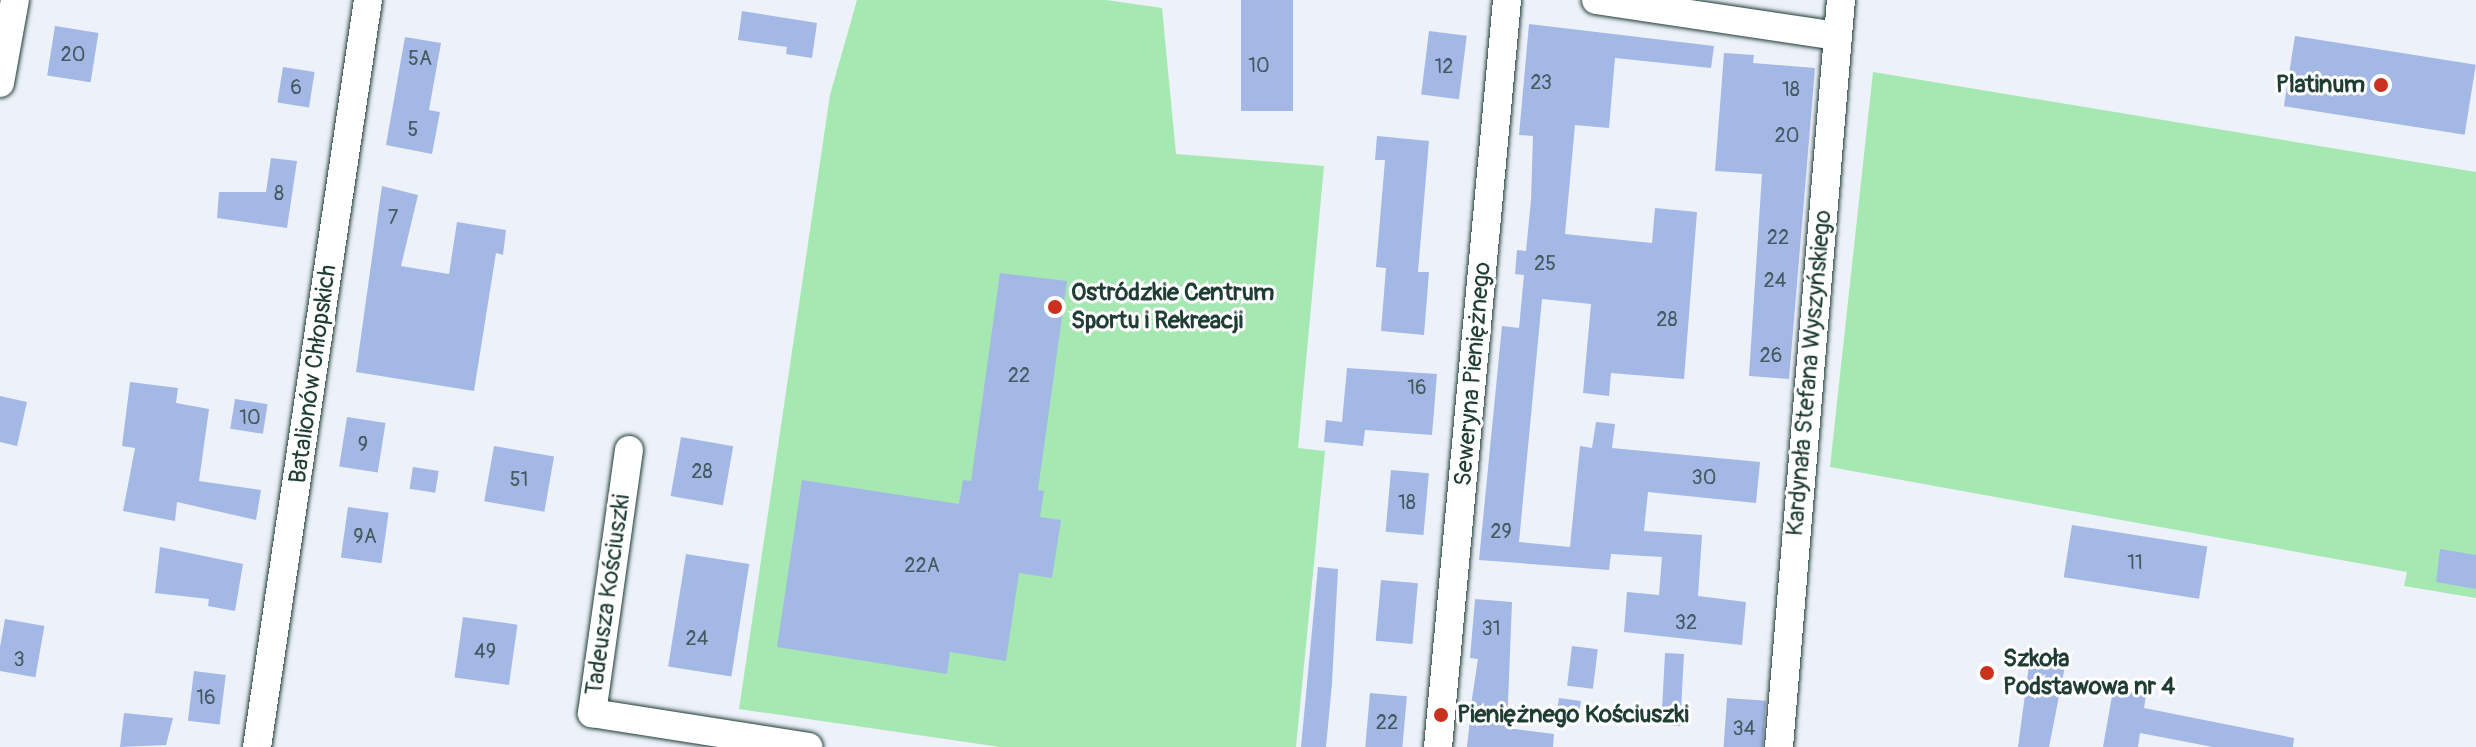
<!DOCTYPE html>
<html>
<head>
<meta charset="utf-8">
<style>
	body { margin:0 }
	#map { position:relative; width:2476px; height:747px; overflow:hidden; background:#edf1fa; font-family:Pangolin,sans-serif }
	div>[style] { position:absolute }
	.green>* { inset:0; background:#a6e8b1 }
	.building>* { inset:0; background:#a4b8e6; transform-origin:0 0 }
	.roads { filter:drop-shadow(0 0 2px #1f3d34) drop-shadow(0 0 2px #1f3d34) }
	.minor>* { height:28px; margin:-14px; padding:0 14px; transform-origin:14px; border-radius:14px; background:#fff }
	.dots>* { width:22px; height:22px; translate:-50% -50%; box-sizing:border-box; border:4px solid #fff; border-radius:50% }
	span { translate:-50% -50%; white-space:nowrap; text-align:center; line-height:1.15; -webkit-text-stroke:6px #fff; paint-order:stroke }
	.number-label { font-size:20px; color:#405c60 }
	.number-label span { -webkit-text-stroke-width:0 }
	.poi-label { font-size:24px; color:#1f3d34; font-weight:700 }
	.right { translate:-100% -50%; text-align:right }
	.left { translate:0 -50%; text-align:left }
	.street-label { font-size:24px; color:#1f3d34 }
</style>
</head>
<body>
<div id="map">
	<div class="green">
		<div style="clip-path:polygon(857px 0,1106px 0,1162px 8px,1176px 154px,1324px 166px,1298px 448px,1325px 451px,1296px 747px,1000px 747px,739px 709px,830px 95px)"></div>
		<div style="clip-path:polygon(1873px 72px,2476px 172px,2476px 598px,2404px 586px,2407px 572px,1830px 467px)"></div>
	</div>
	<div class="building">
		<div style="left:1241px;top:0;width:52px;height:111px"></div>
		<div style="clip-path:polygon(742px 11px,817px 23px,812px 58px,786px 54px,787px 47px,738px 40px)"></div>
		<div style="clip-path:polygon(1529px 24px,1714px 46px,1711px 68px,1615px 58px,1609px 128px,1575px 125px,1565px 234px,1652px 243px,1655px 208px,1697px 212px,1684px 379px,1611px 373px,1609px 396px,1583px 393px,1591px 304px,1542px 299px,1519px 542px,1570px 547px,1580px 446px,1592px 448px,1596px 422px,1615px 424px,1612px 448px,1760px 462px,1756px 503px,1648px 492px,1644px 531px,1702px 535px,1698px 596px,1746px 602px,1742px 645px,1624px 632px,1627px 592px,1659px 595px,1662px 557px,1611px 554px,1609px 570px,1479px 560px,1502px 326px,1519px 328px,1524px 275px,1515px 274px,1517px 250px,1526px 251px,1531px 200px,1533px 136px,1519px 135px)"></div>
		<div style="left:55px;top:26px;width:44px;height:50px;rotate:9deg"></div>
		<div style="left:1429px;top:31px;width:38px;height:64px;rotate:7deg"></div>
		<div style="left:2295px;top:36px;width:183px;height:71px;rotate:9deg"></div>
		<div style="clip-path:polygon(405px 37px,441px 43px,429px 110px,440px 112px,432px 154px,386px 145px)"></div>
		<div style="clip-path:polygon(1724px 53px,1754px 55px,1753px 63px,1815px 68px,1789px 379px,1749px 376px,1762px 174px,1715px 171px)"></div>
		<div style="left:283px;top:67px;width:32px;height:36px;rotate:9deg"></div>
		<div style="clip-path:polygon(1377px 136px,1429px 141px,1418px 272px,1429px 272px,1424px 335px,1381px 331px,1386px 268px,1376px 267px,1385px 160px,1375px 160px)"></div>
		<div style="clip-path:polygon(271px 158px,297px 161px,287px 228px,217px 218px,219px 192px,266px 192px)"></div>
		<div style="clip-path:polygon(382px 186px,418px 195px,401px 266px,449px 274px,457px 222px,506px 230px,503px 255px,496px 253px,474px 391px,356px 372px)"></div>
		<div style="clip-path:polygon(1000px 273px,1067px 281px,1038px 490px,1044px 491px,1040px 517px,1061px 520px,1052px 578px,1019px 573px,1006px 661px,950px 652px,947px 674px,777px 647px,802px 480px,959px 504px,963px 480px,971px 481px)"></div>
		<div style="clip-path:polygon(1347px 368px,1437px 374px,1432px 435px,1365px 430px,1363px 446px,1324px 442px,1326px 420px,1342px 422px)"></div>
		<div style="clip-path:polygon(130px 382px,178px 388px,176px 403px,209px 409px,199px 481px,261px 490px,256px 520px,177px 502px,175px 521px,123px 511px,135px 448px,122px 446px)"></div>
		<div style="clip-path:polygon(0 396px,27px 402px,17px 446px,0 442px)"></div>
		<div style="left:235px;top:399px;width:33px;height:30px;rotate:9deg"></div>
		<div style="left:347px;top:417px;width:39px;height:50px;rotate:9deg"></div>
		<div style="left:681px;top:437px;width:53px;height:60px;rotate:10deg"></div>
		<div style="left:494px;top:446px;width:61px;height:56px;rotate:10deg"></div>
		<div style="left:413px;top:467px;width:26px;height:22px;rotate:9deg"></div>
		<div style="left:1391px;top:470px;width:38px;height:62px;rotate:5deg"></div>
		<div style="left:348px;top:507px;width:41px;height:51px;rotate:8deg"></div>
		<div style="left:2072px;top:525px;width:137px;height:53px;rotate:9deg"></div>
		<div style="clip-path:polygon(160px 547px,243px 564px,235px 611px,208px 606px,209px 599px,155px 593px)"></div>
		<div style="clip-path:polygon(2440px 549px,2476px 555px,2476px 589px,2436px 582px)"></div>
		<div style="left:686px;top:554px;width:64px;height:114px;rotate:9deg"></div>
		<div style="clip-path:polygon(1318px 567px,1338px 569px,1332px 683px,1326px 747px,1301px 747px)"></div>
		<div style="left:1381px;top:580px;width:37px;height:61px;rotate:5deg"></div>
		<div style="clip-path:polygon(1475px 599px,1512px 602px,1507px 728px,1554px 734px,1553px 747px,1467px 747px,1470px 719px,1464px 712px,1471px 705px,1478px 659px,1470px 658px)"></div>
		<div style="left:463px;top:617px;width:55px;height:61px;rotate:8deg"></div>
		<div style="left:5px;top:619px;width:40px;height:52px;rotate:10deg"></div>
		<div style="left:1572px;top:646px;width:26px;height:40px;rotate:7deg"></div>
		<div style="clip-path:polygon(2031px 650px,2067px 656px,2049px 747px,2018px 747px)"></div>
		<div style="left:1665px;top:653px;width:19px;height:72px;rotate:3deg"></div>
		<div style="left:194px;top:671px;width:32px;height:50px;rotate:7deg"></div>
		<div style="clip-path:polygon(2113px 690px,2146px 695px,2144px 708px,2294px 738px,2293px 747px,2213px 747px,2140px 733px,2138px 747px,2103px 747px)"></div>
		<div style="left:1370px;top:693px;width:37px;height:54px;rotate:5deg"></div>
		<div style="left:1559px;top:698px;width:22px;height:24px;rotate:8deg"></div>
		<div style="left:1727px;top:698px;width:39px;height:49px;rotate:4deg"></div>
		<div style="clip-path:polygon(124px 713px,173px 718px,166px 745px,120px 747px)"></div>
	</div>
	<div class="roads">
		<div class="minor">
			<div style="left:1596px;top:0;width:244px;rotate:8.5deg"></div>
			<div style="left:0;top:83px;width:84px;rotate:-79.8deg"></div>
			<div style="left:629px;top:450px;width:266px;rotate:98deg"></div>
			<div style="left:592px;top:713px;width:219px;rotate:8.9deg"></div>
			<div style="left:257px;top:747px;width:755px;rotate:-81.55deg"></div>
			<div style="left:1438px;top:747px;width:750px;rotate:-84.72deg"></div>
			<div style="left:1779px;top:747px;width:750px;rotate:-85.26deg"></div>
		</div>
	</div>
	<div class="dots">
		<div style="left:2381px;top:85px;background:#c8321e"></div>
		<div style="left:1055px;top:307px;background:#c8321e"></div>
		<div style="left:1987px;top:673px;background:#c8321e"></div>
		<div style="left:1441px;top:715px;background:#c8321e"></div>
	</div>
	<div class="number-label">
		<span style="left:73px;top:54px">20</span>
		<span style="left:420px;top:58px">5A</span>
		<span style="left:1259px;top:65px">10</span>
		<span style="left:1444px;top:66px">12</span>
		<span style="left:1541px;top:82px">23</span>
		<span style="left:296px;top:87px">6</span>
		<span style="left:1791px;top:89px">18</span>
		<span style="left:413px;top:129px">5</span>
		<span style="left:1787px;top:135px">20</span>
		<span style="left:279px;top:193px">8</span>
		<span style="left:393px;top:217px">7</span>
		<span style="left:1778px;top:237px">22</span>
		<span style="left:1545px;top:263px">25</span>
		<span style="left:1775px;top:280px">24</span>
		<span style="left:1667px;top:319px">28</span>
		<span style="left:1771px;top:355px">26</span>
		<span style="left:1019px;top:375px">22</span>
		<span style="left:1417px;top:387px">16</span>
		<span style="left:250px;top:417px">10</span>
		<span style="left:363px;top:444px">9</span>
		<span style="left:702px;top:471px">28</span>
		<span style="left:1704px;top:477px">30</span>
		<span style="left:519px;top:479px">51</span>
		<span style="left:1407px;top:502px">18</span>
		<span style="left:1501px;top:531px">29</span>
		<span style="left:365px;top:536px">9A</span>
		<span style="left:2135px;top:562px">11</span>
		<span style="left:922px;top:565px">22A</span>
		<span style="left:1686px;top:622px">32</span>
		<span style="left:1491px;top:628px">31</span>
		<span style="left:697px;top:638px">24</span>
		<span style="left:485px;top:651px">49</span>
		<span style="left:19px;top:659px">3</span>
		<span style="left:206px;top:697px">16</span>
		<span style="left:1387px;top:722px">22</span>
		<span style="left:1744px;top:728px">34</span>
	</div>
	<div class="poi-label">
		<span class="right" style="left:2365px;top:85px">Platinum</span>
		<span class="left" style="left:1071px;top:307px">Ostródzkie Centrum<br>Sportu i Rekreacji</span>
		<span class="left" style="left:2003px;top:673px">Szkoła<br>Podstawowa nr 4</span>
		<span class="left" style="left:1457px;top:715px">Pieniężnego Kościuszki</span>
	</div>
	<div class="street-label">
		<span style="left:1809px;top:373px;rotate:-85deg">Kardynała Stefana Wyszyńskiego</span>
		<span style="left:313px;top:374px;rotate:-82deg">Batalionów Chłopskich</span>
		<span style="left:1473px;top:374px;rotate:-85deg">Seweryna Pieniężnego</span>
		<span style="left:608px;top:595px;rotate:-82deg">Tadeusza Kościuszki</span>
	</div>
</div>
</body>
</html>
